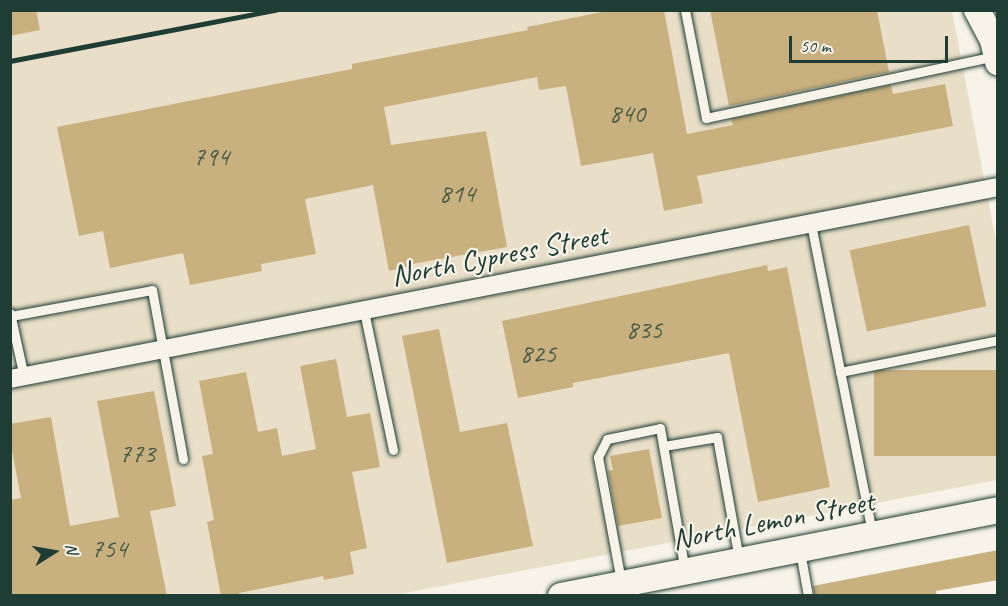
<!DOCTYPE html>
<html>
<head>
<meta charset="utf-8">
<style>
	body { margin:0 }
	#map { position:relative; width:1008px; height:606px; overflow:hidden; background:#f7f3e8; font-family:Caveat,sans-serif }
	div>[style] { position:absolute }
	.built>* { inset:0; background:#e9dfc8 }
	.building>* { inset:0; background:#c8b07f; transform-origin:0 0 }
	.roads { filter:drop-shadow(0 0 2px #1f3d34) drop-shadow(0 0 2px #1f3d34) }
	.lane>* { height:9px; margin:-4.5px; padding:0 4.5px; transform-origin:4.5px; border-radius:4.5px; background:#f7f3e8 }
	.street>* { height:18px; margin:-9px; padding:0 9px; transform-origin:9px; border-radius:9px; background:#f7f3e8 }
	.secondary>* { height:26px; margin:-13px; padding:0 13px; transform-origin:13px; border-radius:13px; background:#f7f3e8 }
	.rail>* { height:4.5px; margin:-2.25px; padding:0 2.25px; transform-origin:2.25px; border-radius:2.25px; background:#1f3d34 }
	span { translate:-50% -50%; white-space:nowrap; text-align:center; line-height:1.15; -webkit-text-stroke:4.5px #f7f3e8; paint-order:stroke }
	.number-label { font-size:27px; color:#495a47 }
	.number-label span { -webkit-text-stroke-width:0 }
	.street-label { font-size:30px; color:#1f3d34 }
	.frame { position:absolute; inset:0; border:12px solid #1f3d34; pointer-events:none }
	.north { position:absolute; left:24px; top:522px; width:60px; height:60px; -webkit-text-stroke:4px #f7f3e8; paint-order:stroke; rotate:79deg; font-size:16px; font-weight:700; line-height:24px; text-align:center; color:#1f3d34 }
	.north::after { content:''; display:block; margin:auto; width:21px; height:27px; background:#1f3d34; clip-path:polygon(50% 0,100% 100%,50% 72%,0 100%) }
	.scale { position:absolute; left:789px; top:36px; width:159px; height:27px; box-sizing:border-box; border:3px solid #1f3d34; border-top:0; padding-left:8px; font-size:18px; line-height:21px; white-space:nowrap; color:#1f3d34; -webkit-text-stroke:4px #f7f3e8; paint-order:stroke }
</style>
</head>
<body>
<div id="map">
	<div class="built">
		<div style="clip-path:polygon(10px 11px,952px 11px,997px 246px,997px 480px,395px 595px,11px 595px)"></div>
	</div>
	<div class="building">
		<div style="clip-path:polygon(10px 10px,36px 10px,40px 30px,10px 36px)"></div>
		<div style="clip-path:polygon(612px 10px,664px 10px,687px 134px,733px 125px,731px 119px,891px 85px,893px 94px,945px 84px,953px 126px,697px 176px,703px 203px,664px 211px,653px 153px,581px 166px,566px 86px,539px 90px,537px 77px,384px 107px,391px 145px,486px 131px,507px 247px,407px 265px,407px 267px,389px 271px,373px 185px,305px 199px,316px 254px,261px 264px,262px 271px,190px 285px,183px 253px,110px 268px,103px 231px,79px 236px,57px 127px,352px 69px,352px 64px,528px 30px,527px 27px)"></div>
		<div style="clip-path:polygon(710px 10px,877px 10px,889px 72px,729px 106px)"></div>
		<div style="left:969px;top:225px;width:83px;height:122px;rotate:78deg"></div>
		<div style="clip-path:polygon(767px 265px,768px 271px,787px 267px,830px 487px,758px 502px,729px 353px,573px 383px,573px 387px,518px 398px,502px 321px)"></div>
		<div style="clip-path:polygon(439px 329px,460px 432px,507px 423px,533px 546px,447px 563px,402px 336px)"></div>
		<div style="clip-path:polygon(336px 359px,347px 417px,370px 413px,380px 467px,352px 472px,367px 548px,350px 552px,354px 574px,324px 580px,323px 576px,239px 593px,240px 596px,221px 596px,207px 522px,214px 520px,202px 456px,213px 454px,199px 381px,246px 372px,258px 432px,277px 428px,282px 456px,316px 449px,300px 366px)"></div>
		<div style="left:998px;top:370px;width:86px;height:124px;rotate:90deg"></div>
		<div style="clip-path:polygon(154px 391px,176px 506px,150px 511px,167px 596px,10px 596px,10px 500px,21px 498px,10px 440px,10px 424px,51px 417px,70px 526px,119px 517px,97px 401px)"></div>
		<div style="clip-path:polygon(649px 449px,662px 518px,618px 526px,608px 471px,613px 470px,610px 456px)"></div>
		<div style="clip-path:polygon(998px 550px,998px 580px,936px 591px,937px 596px,815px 596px,813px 586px)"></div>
	</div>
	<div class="roads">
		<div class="lane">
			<div style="left:685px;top:10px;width:110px;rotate:79deg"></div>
			<div style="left:706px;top:118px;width:296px;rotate:-12.1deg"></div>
			<div style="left:811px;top:224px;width:314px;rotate:78.8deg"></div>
			<div style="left:364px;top:311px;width:142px;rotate:78.2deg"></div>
			<div style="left:10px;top:313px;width:66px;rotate:77.7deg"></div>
			<div style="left:11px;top:316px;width:143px;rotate:-10.4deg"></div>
			<div style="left:152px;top:290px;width:172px;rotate:79.6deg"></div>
			<div style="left:840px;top:372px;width:161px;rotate:-11.4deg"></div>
			<div style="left:664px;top:446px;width:54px;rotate:-9.6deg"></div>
			<div style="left:717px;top:437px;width:124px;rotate:79.8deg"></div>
			<div style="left:800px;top:551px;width:46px;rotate:79.9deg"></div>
			<div style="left:621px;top:581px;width:126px;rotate:-100.5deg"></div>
			<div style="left:598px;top:457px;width:20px;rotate:-63deg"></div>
			<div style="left:607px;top:439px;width:54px;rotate:-11.7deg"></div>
			<div style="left:660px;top:428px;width:145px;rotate:80.1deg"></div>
		</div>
		<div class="street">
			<div style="left:10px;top:379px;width:1006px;rotate:-11deg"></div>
		</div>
		<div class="secondary">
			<div style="left:977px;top:10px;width:34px;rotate:62deg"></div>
			<div style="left:993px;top:40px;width:23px;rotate:77deg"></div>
			<div style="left:561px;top:596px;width:445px;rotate:-11.1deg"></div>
		</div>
	</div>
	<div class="rail">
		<div style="left:10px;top:61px;width:271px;rotate:-10.9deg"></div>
	</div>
	<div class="number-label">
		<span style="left:627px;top:114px">840</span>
		<span style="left:211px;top:157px">794</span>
		<span style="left:457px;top:194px">814</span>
		<span style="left:644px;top:330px">835</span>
		<span style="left:538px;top:354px">825</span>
		<span style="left:137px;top:454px">773</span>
		<span style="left:109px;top:549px">754</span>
	</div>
	<div class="street-label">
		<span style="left:499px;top:255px;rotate:-11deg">North Cypress Street</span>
		<span style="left:773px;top:520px;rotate:-11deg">North Lemon Street</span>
	</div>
	<div class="frame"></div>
	<div class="north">N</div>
	<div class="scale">50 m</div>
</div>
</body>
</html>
